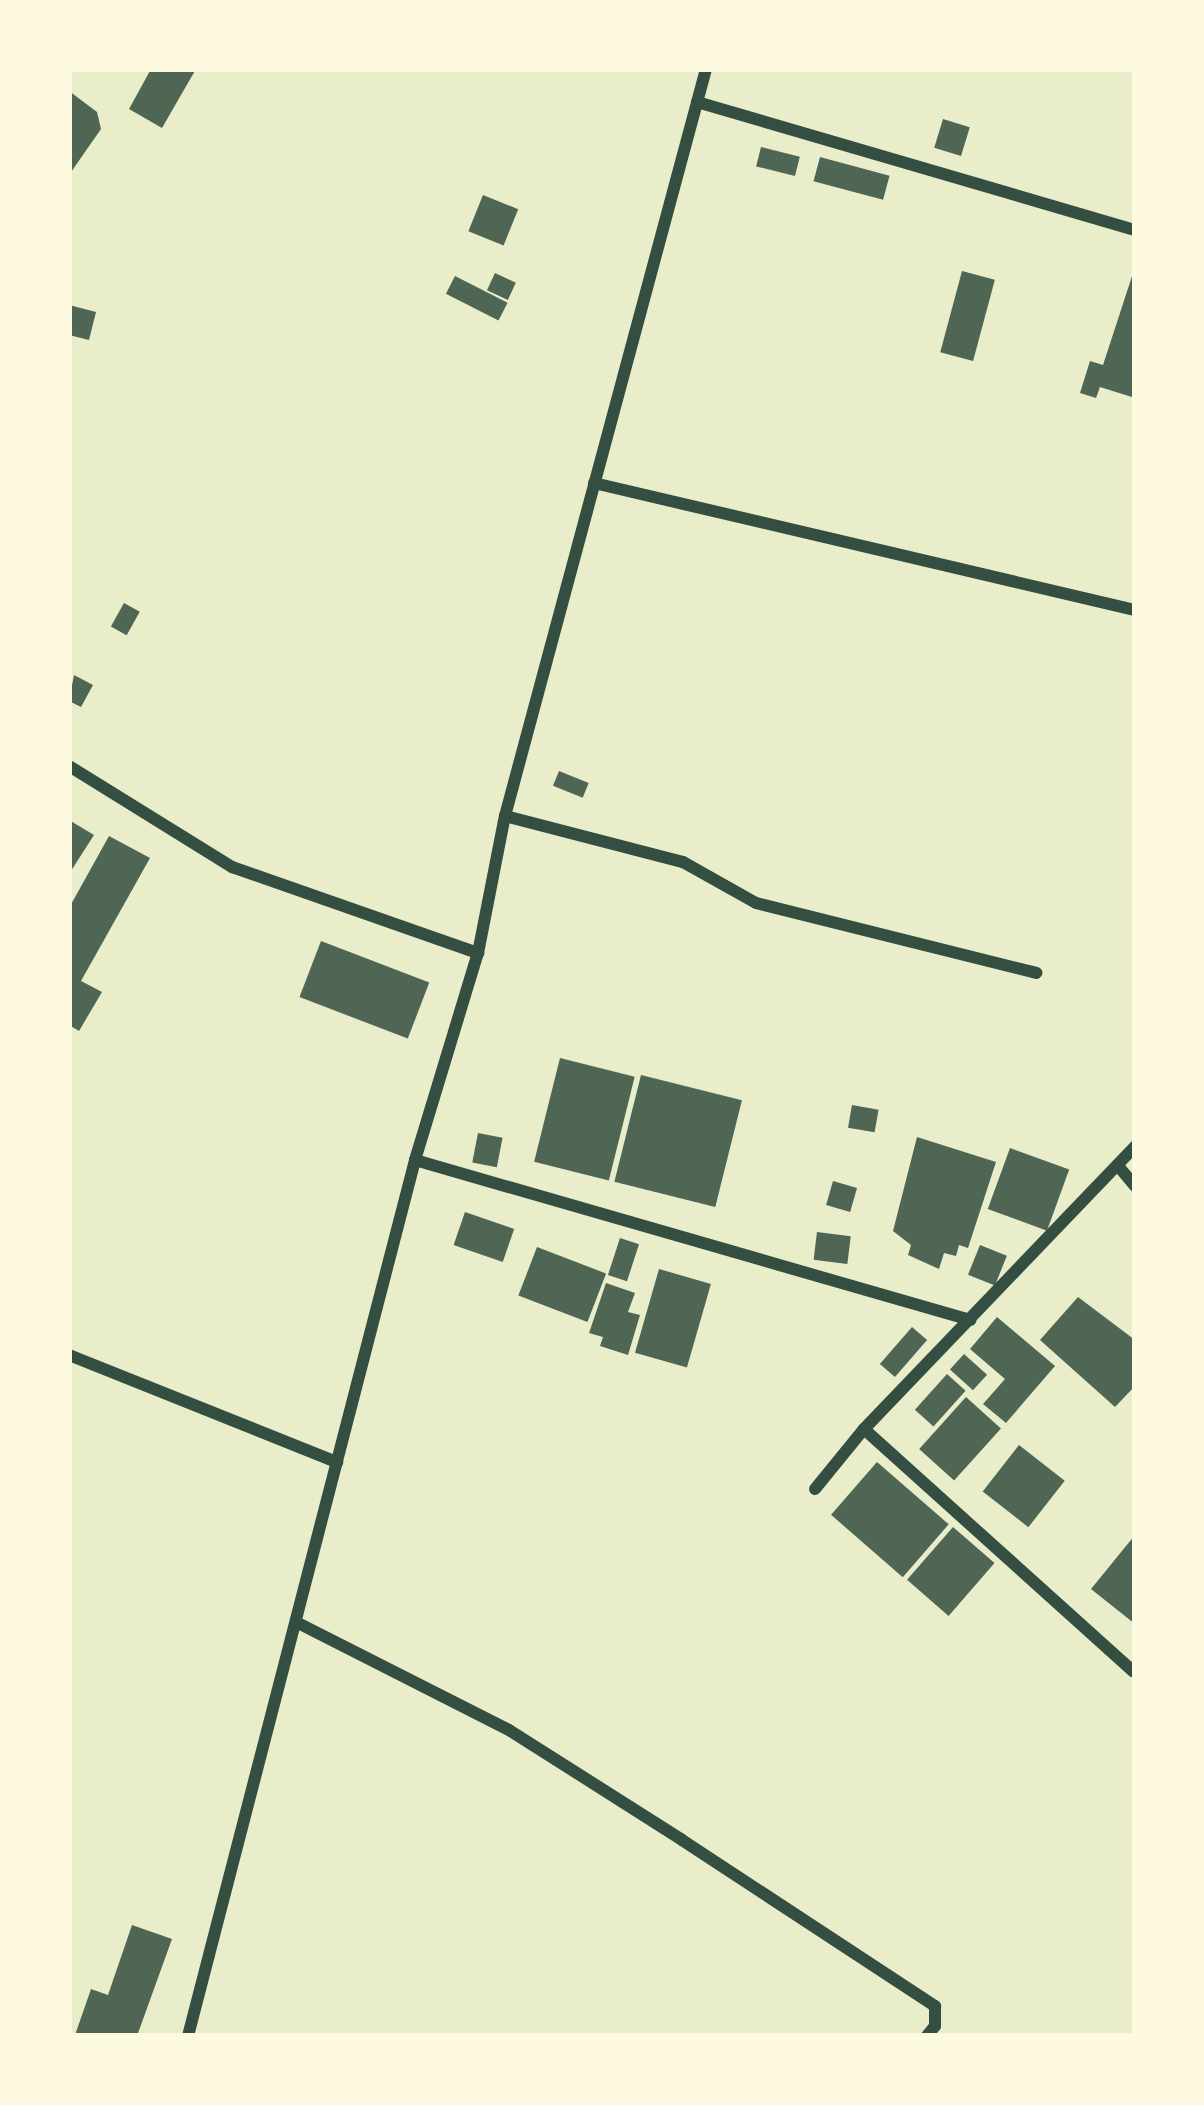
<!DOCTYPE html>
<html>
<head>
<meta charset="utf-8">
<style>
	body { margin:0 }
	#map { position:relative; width:1204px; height:2105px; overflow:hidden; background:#e9edc9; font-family:Montserrat,sans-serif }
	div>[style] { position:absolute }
	.building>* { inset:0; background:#4f6655; transform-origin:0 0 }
	.minor>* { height:12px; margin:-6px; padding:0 6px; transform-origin:6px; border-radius:6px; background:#344e41 }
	span { translate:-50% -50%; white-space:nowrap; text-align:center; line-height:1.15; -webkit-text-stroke:10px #fefae0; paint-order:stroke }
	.frame { position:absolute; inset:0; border:72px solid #fefae0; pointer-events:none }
</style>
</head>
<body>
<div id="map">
	<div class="building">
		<div style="clip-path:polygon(151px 69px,196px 69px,162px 128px,129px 109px)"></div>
		<div style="clip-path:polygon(69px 91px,97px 112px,101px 129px,69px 175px)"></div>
		<div style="left:943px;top:119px;width:28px;height:30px;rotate:17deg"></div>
		<div style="left:761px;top:147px;width:40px;height:20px;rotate:14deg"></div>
		<div style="left:820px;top:157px;width:72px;height:25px;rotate:15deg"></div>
		<div style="left:483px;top:195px;width:38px;height:39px;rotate:22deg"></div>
		<div style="clip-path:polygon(1135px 267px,1135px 398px,1100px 387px,1096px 398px,1080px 393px,1090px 361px,1103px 365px)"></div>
		<div style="left:962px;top:271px;width:34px;height:84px;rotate:15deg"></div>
		<div style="left:495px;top:273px;width:23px;height:19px;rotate:25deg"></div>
		<div style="left:455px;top:276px;width:59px;height:20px;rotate:27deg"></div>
		<div style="clip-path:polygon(69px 305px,96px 312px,89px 340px,69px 335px)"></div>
		<div style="left:124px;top:603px;width:18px;height:27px;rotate:29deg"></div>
		<div style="clip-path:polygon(74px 675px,93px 685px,81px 707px,69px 701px)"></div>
		<div style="left:559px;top:771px;width:32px;height:16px;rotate:22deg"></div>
		<div style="clip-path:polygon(69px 820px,94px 835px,69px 874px)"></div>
		<div style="clip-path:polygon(109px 836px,150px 858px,81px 981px,102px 992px,79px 1031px,69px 1025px,69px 908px)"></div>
		<div style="left:321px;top:941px;width:116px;height:60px;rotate:21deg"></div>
		<div style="left:560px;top:1058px;width:77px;height:107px;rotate:14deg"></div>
		<div style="left:641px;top:1075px;width:104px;height:110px;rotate:14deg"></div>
		<div style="left:852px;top:1105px;width:27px;height:23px;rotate:10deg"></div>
		<div style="left:478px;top:1133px;width:25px;height:30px;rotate:11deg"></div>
		<div style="clip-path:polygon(917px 1137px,996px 1162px,968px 1248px,959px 1245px,956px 1256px,944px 1253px,939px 1269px,908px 1255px,911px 1245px,893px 1231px)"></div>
		<div style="left:1010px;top:1148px;width:63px;height:65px;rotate:20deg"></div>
		<div style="left:833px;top:1181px;width:25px;height:25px;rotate:16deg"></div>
		<div style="left:465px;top:1212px;width:52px;height:35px;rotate:19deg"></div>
		<div style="left:817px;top:1232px;width:34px;height:28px;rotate:7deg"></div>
		<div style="left:620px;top:1238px;width:20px;height:39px;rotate:18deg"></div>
		<div style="left:980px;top:1245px;width:29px;height:32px;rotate:22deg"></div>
		<div style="left:537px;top:1247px;width:74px;height:52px;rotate:21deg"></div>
		<div style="left:659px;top:1269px;width:54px;height:87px;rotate:16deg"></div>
		<div style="clip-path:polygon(606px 1283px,635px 1293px,628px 1312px,640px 1315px,628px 1355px,600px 1346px,603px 1337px,589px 1333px)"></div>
		<div style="clip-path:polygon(1078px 1297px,1135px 1340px,1135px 1386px,1115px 1407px,1040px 1340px)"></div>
		<div style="clip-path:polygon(997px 1317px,1055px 1366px,1006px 1423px,983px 1404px,1005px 1379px,970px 1349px)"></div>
		<div style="left:912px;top:1327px;width:20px;height:49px;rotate:41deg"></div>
		<div style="left:964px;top:1354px;width:31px;height:21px;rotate:42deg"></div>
		<div style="left:947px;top:1374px;width:25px;height:48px;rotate:42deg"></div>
		<div style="left:966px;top:1397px;width:47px;height:70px;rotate:42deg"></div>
		<div style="left:1019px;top:1445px;width:58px;height:59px;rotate:38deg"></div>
		<div style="left:877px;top:1462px;width:95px;height:70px;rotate:41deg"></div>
		<div style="left:953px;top:1527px;width:55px;height:70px;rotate:41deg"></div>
		<div style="clip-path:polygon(1135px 1535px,1135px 1624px,1091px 1589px)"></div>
		<div style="clip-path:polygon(132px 1925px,172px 1939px,137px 2036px,75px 2035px,91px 1989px,108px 1995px)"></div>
	</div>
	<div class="minor">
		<div style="left:697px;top:102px;width:456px;rotate:16.3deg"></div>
		<div style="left:594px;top:483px;width:556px;rotate:13.21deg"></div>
		<div style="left:69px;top:766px;width:192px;rotate:31.8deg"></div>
		<div style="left:232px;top:867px;width:261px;rotate:19.3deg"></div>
		<div style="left:505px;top:816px;width:184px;rotate:14.5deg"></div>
		<div style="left:683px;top:862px;width:84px;rotate:29.3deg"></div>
		<div style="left:756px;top:903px;width:289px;rotate:14deg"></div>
		<div style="left:415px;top:1160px;width:578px;rotate:16.08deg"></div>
		<div style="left:1119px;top:1167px;width:25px;rotate:50deg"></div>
		<div style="left:69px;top:1355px;width:289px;rotate:21.8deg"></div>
		<div style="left:864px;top:1429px;width:362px;rotate:42deg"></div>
		<div style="left:815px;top:1489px;width:77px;rotate:-50.8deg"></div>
		<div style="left:864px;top:1429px;width:392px;rotate:-46.2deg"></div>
		<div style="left:296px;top:1622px;width:239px;rotate:26.9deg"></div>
		<div style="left:509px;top:1730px;width:205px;rotate:32.4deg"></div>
		<div style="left:682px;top:1840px;width:303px;rotate:33.3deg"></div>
		<div style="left:935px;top:2006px;width:20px;rotate:90deg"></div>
		<div style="left:935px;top:2026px;width:13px;rotate:129deg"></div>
		<div style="left:188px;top:2036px;width:905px;rotate:-75.47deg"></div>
		<div style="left:415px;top:1160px;width:216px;rotate:-73.1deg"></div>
		<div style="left:478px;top:953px;width:140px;rotate:-78.9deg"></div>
		<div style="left:505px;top:816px;width:774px;rotate:-74.94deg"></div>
	</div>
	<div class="frame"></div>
</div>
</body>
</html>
